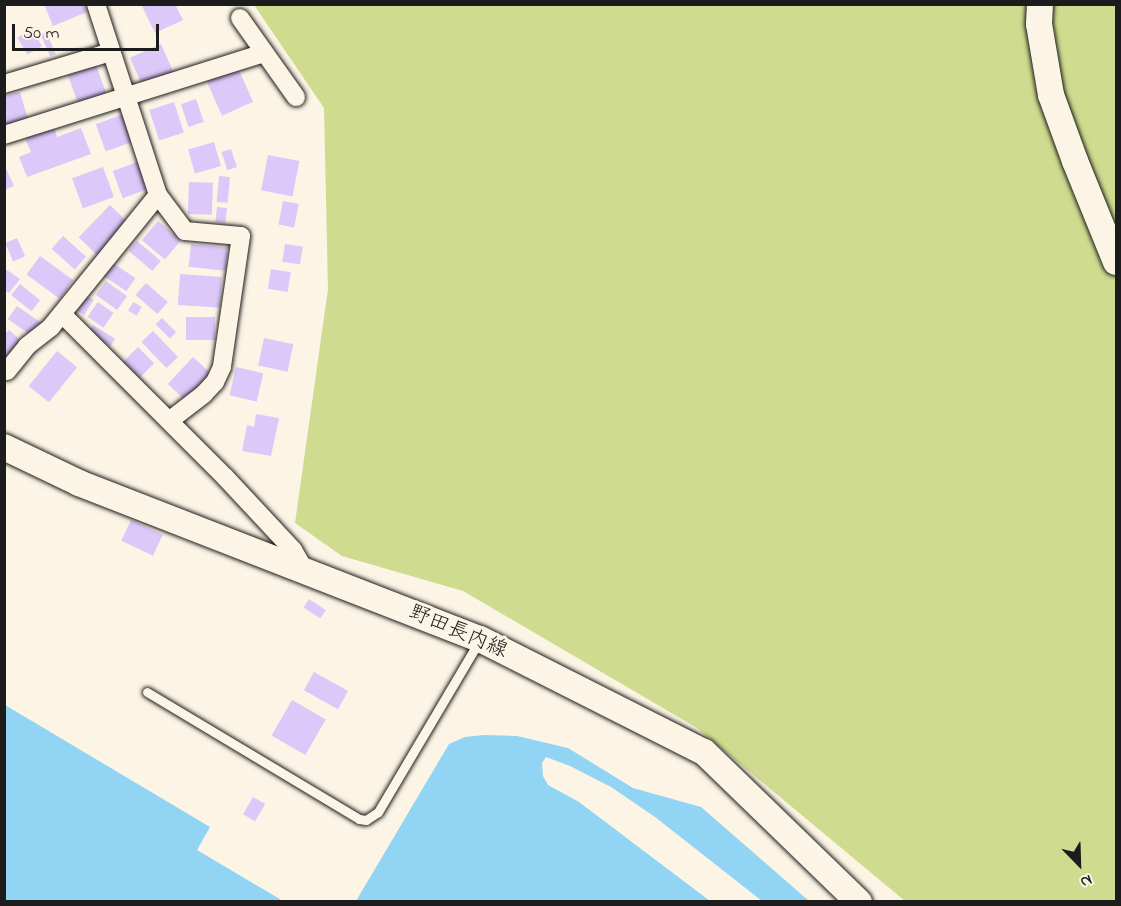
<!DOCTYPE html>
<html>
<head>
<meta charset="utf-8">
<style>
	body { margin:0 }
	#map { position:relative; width:1121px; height:906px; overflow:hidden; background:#fcf5e5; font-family:"Indie Flower","Klee One",sans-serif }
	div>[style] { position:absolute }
	.green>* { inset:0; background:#cfdb8e }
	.water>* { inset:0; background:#92d4f4 }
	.pier>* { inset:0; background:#fcf5e5 }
	.building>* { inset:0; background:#dcc8f9; transform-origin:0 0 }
	.roads { filter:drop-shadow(0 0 2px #1c1c1c) drop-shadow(0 0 2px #1c1c1c) }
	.lane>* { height:9px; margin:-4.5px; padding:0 4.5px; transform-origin:4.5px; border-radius:4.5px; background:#fcf5e5 }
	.street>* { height:18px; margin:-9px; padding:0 9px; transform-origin:9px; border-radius:9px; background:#fcf5e5 }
	.secondary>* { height:26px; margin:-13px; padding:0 13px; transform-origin:13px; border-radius:13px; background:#fcf5e5 }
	span { translate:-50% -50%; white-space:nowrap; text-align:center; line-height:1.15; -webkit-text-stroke:6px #fcf5e5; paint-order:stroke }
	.street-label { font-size:21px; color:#1c1c1c }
	.frame { position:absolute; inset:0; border:6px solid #1c1c1c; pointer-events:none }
	.north { position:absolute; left:1049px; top:834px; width:60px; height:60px; -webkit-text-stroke:4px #fcf5e5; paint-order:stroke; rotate:157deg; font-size:16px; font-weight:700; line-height:24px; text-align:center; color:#1c1c1c }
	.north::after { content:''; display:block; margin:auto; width:21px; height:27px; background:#1c1c1c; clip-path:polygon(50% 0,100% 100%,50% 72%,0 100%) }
	.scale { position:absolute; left:12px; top:24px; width:147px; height:27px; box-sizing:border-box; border:3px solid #1c1c1c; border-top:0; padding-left:8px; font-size:18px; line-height:21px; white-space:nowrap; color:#1c1c1c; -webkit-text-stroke:4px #fcf5e5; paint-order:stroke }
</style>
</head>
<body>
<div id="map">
	<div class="green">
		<div style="clip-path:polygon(254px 5px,1116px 5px,1116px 901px,905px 901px,697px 728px,463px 591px,342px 556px,295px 523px,328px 289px,324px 108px)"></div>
	</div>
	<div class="water">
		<div style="clip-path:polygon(5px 705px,210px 827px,197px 850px,283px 901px,5px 901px)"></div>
		<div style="clip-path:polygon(484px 735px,517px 736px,568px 748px,633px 788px,701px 807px,809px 901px,762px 901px,655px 817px,611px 787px,570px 766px,546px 757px,542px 763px,543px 776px,548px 785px,579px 802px,710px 901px,356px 901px,449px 744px,465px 737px)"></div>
	</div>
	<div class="pier">
		<div style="clip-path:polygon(547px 758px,569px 766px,611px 788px,654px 818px,760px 901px,653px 819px,610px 790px,547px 761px,546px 775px,550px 783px,581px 800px,712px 901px,579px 799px,549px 784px,544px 775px,544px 763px)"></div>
	</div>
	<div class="building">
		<div style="clip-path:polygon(44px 4px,84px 4px,87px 12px,53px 26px)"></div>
		<div style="clip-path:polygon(141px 4px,175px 4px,183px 20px,155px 33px)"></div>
		<div style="left:32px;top:29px;width:20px;height:17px;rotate:60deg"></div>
		<div style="left:46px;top:32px;width:24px;height:6px;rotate:66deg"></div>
		<div style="left:161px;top:44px;width:32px;height:34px;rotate:66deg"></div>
		<div style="left:96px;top:65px;width:35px;height:30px;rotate:70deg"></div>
		<div style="left:238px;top:68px;width:37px;height:34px;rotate:66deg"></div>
		<div style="clip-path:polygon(20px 92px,29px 123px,4px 130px,4px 96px)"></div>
		<div style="left:196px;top:99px;width:24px;height:16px;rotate:71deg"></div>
		<div style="left:174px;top:102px;width:32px;height:26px;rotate:72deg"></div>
		<div style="left:124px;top:114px;width:29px;height:30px;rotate:70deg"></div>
		<div style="clip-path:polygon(54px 127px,57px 137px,81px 128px,91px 154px,27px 177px,19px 157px,31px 152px,25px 138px)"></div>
		<div style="left:214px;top:142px;width:25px;height:27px;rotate:74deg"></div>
		<div style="left:231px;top:149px;width:19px;height:10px;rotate:72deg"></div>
		<div style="left:268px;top:155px;width:32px;height:36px;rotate:11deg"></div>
		<div style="left:140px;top:161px;width:29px;height:29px;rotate:70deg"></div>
		<div style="clip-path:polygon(4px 164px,14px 186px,4px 190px)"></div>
		<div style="left:103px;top:167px;width:32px;height:33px;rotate:70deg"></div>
		<div style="left:219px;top:176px;width:11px;height:26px;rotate:5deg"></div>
		<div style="left:189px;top:182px;width:24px;height:32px;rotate:2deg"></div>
		<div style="left:283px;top:201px;width:16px;height:24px;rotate:11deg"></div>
		<div style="left:110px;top:205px;width:28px;height:45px;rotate:44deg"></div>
		<div style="left:217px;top:207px;width:10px;height:15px;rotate:6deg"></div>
		<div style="left:158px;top:221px;width:30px;height:25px;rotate:40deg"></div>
		<div style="left:63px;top:236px;width:31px;height:17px;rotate:42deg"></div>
		<div style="left:17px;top:238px;width:20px;height:13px;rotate:66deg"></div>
		<div style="left:137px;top:241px;width:31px;height:13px;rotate:40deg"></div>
		<div style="left:191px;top:244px;width:37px;height:23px;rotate:6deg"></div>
		<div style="left:285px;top:244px;width:18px;height:18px;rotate:9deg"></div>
		<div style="left:40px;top:256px;width:41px;height:23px;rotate:36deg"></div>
		<div style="left:113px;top:263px;width:27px;height:16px;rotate:34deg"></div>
		<div style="clip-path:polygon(4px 268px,20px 279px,9px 293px,4px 290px)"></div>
		<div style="left:271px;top:269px;width:20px;height:20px;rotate:9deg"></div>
		<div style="left:180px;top:274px;width:42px;height:31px;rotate:4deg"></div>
		<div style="left:106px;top:281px;width:26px;height:17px;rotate:36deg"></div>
		<div style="left:146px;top:283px;width:29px;height:16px;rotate:41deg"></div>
		<div style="left:20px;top:284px;width:26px;height:14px;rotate:39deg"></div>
		<div style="left:86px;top:295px;width:9px;height:18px;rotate:32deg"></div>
		<div style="left:98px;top:302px;width:19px;height:18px;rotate:35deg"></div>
		<div style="left:133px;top:302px;width:10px;height:10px;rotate:29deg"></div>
		<div style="left:17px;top:306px;width:32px;height:16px;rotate:35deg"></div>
		<div style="left:186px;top:317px;width:29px;height:23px"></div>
		<div style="left:162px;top:318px;width:20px;height:9px;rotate:45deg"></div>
		<div style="left:93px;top:325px;width:26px;height:9px;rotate:32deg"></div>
		<div style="clip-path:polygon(9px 330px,26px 345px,12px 361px,4px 355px,4px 335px)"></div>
		<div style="left:153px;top:331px;width:36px;height:16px;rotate:46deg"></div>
		<div style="left:264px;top:338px;width:30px;height:28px;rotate:12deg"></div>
		<div style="left:138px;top:347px;width:23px;height:21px;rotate:45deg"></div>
		<div style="left:57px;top:351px;width:26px;height:45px;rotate:39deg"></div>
		<div style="left:193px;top:357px;width:25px;height:37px;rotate:43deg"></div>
		<div style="left:236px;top:367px;width:28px;height:29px;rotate:13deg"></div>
		<div style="clip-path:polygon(256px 414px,279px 418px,271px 456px,242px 451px,247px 425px,254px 427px)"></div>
		<div style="left:131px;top:520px;width:35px;height:23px;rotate:25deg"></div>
		<div style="left:309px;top:599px;width:20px;height:10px;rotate:33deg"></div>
		<div style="left:314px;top:672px;width:39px;height:21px;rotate:29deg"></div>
		<div style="left:292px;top:700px;width:39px;height:41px;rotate:30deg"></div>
		<div style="left:253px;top:797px;width:14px;height:20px;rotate:30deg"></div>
	</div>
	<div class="roads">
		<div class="lane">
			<div style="left:147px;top:692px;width:247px;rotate:30.9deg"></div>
			<div style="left:359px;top:819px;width:7px;rotate:8deg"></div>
			<div style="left:366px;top:820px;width:14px;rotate:-34deg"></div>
			<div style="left:378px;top:812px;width:199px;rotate:-59.4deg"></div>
		</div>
		<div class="street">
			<div style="left:240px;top:18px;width:97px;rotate:54.7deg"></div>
			<div style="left:4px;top:84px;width:112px;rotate:-16.7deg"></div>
			<div style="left:4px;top:135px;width:273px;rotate:-17.5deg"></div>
			<div style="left:158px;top:195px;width:45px;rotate:53.1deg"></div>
			<div style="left:185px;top:231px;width:56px;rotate:5.1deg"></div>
			<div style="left:241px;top:236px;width:132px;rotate:98.3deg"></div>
			<div style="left:222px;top:367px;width:17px;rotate:115deg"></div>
			<div style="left:215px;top:382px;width:16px;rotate:133deg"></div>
			<div style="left:204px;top:394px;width:44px;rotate:142.4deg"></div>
			<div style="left:62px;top:314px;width:231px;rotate:45deg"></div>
			<div style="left:225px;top:477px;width:100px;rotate:47deg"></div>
			<div style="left:293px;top:550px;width:22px;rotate:60deg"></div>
			<div style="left:7px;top:371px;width:32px;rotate:-51deg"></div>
			<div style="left:27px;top:346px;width:31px;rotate:-38deg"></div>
			<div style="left:51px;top:327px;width:170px;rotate:-51deg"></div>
			<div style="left:158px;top:195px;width:201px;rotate:-108deg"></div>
		</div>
		<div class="secondary">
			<div style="left:1040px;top:4px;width:20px;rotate:93deg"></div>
			<div style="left:1039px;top:24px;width:72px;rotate:80.4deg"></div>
			<div style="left:1051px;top:95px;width:70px;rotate:70deg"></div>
			<div style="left:1075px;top:161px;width:109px;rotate:67.9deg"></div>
			<div style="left:4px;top:447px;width:83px;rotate:25.6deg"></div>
			<div style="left:79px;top:483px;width:430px;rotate:21.3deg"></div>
			<div style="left:480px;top:639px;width:251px;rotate:26.8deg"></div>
			<div style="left:704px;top:752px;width:216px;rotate:44.1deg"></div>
		</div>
	</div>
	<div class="street-label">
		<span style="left:458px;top:632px;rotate:23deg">野田長内線</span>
	</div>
	<div class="frame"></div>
	<div class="north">N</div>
	<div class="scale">50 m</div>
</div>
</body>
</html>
